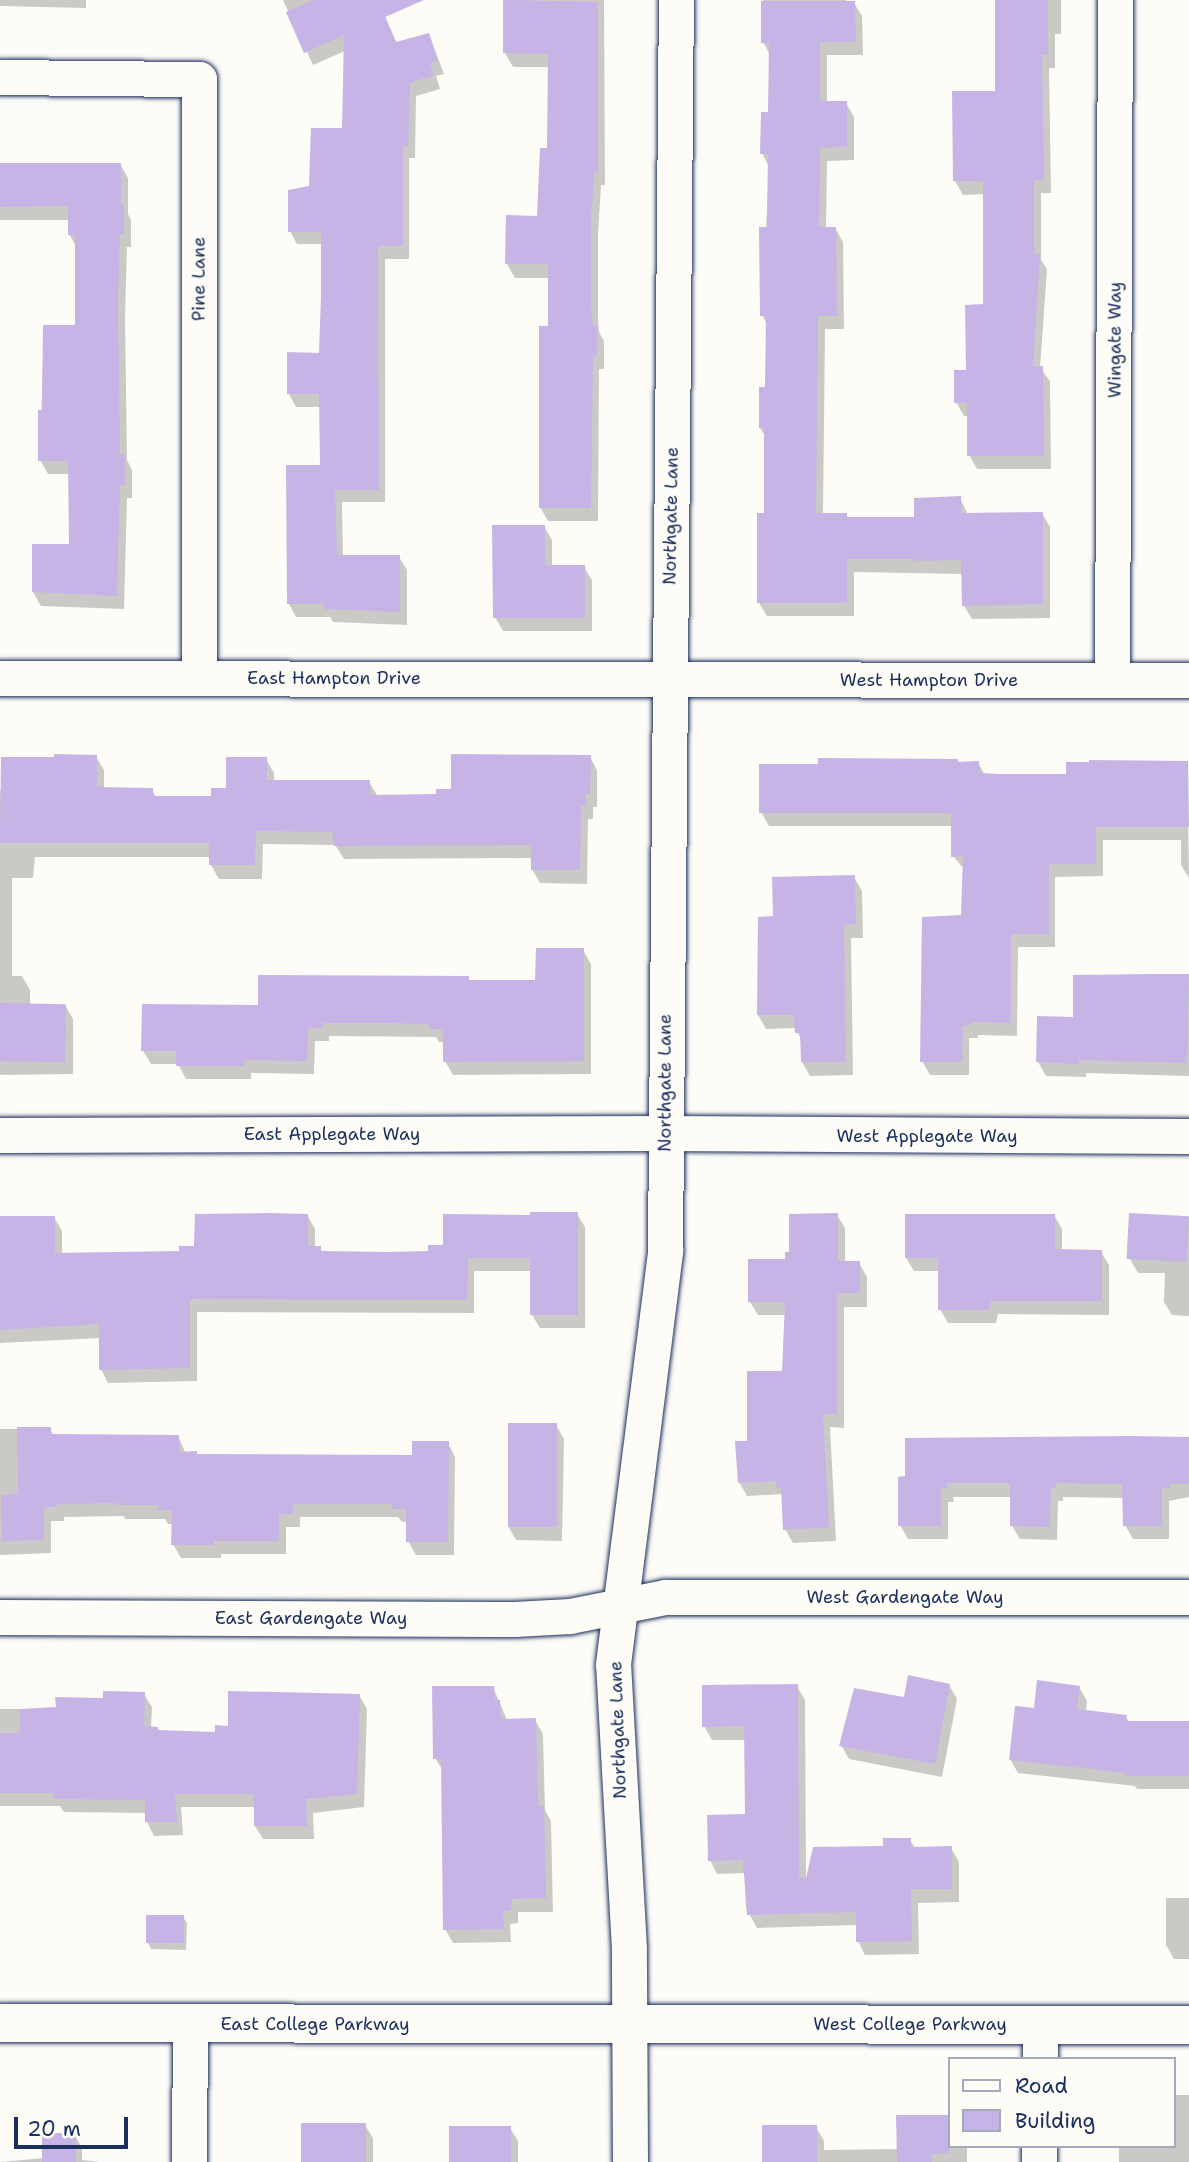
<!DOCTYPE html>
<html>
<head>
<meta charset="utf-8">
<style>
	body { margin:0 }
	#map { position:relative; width:1189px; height:2162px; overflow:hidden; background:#fdfcf7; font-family:"Shantell Sans",sans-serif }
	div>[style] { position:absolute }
	.shadow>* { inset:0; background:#0003 }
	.building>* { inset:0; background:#c5b4e5; transform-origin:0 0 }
	.roads { filter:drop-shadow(0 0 2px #1b2f5e) drop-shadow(0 0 2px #1b2f5e) }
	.street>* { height:35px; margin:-17.5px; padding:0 17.5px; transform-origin:17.5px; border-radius:17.5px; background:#fdfcf7 }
	.secondary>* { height:38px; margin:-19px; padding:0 19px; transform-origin:19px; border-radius:19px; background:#fdfcf7 }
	span { translate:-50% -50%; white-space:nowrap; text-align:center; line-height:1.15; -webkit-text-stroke:7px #fdfcf7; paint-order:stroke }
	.street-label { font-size:18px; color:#1b2f5e }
	.legend { position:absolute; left:948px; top:2057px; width:228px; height:91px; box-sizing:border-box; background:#fdfcf7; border:2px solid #a3aaba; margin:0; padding:9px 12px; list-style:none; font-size:21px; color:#1b2f5e }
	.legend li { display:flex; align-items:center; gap:14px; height:35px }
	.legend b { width:35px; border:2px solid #a3aaba }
	.scale { position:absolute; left:14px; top:2117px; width:114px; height:32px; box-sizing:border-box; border:4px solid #1b2f5e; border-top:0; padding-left:9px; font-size:21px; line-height:24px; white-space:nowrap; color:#1b2f5e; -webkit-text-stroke:5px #fdfcf7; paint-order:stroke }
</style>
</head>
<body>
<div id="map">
	<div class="shadow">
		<div style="clip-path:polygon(0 0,86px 0,86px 8px,0 6px)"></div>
		<div style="clip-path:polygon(283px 0,378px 0,397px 44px,429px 35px,444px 74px,436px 76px,440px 89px,416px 96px,415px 158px,409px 158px,409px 259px,385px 259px,385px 502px,342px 502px,343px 557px,399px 557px,407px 570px,407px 625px,333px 622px,330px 617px,296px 617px,289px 604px,322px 466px,321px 407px,296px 407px,289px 394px,321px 354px,322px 244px,297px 244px,290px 231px,343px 130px,345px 51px,313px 65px)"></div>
		<div style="clip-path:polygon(505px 0,604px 0,605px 185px,601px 185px,598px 235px,598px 318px,599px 332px,604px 341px,604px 369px,599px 369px,598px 521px,548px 521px,540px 507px,550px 278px,515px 278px,507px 264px,539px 218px,548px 149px,550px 67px,513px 67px,505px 53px)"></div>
		<div style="clip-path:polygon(763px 0,845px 0,854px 3px,862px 16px,863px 55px,827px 55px,827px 103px,846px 103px,854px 117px,854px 160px,827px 161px,826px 228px,835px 228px,843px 242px,844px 329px,825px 329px,823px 515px,846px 515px,849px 519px,916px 519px,960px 498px,968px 515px,1042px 513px,1050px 527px,1050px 618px,972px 619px,964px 606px,963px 574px,854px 572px,854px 616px,767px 616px,759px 603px,766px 515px,766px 438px,760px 428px,767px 389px,768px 326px,762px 315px,769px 167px,762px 153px,770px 114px,770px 55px,763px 42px)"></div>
		<div style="clip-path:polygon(997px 0,1061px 0,1061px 34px,1055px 34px,1055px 68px,1049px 68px,1051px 193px,1041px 193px,1041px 260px,1047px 269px,1040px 368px,1050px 381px,1051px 469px,977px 469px,969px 455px,969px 416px,964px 416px,956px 402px,968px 371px,984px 306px,985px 194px,963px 195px,955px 181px,997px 92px)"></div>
		<div style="clip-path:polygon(0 163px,120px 164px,128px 178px,128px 214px,131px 220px,131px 247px,127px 247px,125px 317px,127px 460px,132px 470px,132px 498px,127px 498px,124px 609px,41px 606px,33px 592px,71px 546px,70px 474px,48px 474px,40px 460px,44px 326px,77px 326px,77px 248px,69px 234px,70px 220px,0 220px)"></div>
		<div style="clip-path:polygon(544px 526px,552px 540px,552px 567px,584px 567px,592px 580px,592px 631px,503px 631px,495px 617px)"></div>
		<div style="clip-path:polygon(96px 757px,104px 770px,104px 789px,152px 789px,156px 798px,213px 798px,266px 759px,274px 773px,274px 782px,369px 782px,377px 795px,438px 796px,590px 757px,597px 770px,597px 807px,593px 807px,593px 819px,588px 819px,587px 884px,540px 883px,532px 869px,533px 858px,344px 859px,335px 845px,263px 844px,262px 879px,219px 879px,211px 865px,211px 857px,35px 857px,33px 878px,12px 878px,12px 976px,22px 976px,30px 990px,30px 1005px,65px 1005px,73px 1019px,73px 1074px,0 1075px,0 791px)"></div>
		<div style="clip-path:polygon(1187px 762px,1189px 878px,1181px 865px,1181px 840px,1103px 840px,1103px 876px,1055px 877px,1055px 947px,1018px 947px,1017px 1036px,978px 1035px,978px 1038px,969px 1038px,969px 1075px,930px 1075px,922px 1061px,962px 917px,964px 869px,953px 856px,953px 826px,769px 826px,761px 812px,959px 764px,978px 763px,985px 775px,1068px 776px)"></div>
		<div style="clip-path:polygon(854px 877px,862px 891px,863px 938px,851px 938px,853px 1075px,810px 1076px,802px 1062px,802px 1042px,796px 1028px,766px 1029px,758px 1015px)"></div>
		<div style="clip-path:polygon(583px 950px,591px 964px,591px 1074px,453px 1075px,445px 1061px,445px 1042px,439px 1042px,436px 1037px,329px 1036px,329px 1041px,315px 1041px,314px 1074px,251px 1073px,251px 1079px,186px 1079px,178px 1064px,151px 1064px,143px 1051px,259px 1007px,468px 978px,470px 981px,537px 981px)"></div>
		<div style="clip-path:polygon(1075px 976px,1189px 976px,1189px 1076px,1086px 1073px,1086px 1077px,1046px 1076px,1038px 1062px,1074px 1018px)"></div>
		<div style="clip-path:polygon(577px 1214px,585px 1227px,585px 1328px,540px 1328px,532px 1315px,532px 1271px,474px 1271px,474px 1313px,197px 1312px,197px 1381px,108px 1383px,101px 1369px,101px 1338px,0 1343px,0 1240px,54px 1217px,62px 1231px,62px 1255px,181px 1252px,307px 1215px,315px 1229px,315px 1247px,320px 1247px,322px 1252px,430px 1253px,532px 1217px)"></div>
		<div style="clip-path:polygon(837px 1215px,845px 1228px,845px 1263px,859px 1263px,867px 1277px,867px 1307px,844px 1307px,844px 1428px,830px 1427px,836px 1541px,793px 1543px,785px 1529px,782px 1494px,747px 1496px,739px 1482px,749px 1442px,784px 1372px,786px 1315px,758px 1315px,750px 1302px,791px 1254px)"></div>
		<div style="clip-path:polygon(1054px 1215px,1062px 1229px,1062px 1251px,1101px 1252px,1109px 1265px,1109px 1315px,998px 1314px,996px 1323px,948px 1323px,940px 1309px,940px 1271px,914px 1271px,906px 1258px)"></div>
		<div style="clip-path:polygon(1189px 1217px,1189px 1316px,1172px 1315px,1164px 1302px,1165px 1273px,1138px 1273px,1130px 1259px)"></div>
		<div style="clip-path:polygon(556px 1425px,564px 1439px,562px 1541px,516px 1540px,508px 1526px)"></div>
		<div style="clip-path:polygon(0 1429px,50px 1429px,54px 1436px,178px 1436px,186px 1454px,197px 1456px,414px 1457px,448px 1443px,455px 1457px,454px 1555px,416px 1555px,408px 1541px,408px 1522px,402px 1522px,398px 1517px,300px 1517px,300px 1527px,286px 1527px,286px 1554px,221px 1554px,221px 1558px,181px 1558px,173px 1544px,173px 1524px,168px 1524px,165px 1519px,125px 1519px,124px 1516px,64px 1517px,64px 1521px,51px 1521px,51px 1553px,0 1555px)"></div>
		<div style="clip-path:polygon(1189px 1439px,1189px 1497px,1169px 1501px,1169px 1539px,1133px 1539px,1125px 1525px,1124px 1498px,1063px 1497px,1063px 1501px,1058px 1501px,1057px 1540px,1020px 1539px,1012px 1526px,1012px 1497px,953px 1497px,954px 1502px,948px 1502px,948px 1539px,908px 1539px,900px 1525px,900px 1478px)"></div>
		<div style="clip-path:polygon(949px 1685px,957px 1699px,942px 1777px,849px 1759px,841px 1745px)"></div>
		<div style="clip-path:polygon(797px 1686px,805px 1700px,806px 1878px,910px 1840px,915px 1848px,951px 1848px,959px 1862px,959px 1902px,918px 1903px,919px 1954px,865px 1955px,858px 1941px,858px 1925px,757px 1928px,746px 1908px,745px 1873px,717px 1874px,710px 1860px,747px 1816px,746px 1740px,712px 1740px,704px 1726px)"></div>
		<div style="clip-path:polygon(493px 1687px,507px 1720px,535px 1720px,543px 1734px,545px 1810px,551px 1821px,553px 1912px,518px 1912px,518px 1923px,510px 1924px,511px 1942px,453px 1943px,445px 1929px,443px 1771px,435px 1758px)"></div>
		<div style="clip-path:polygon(1079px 1687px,1087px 1701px,1086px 1712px,1126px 1717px,1129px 1722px,1189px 1722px,1189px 1789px,1137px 1789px,1135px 1786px,1018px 1773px,1010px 1759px,1036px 1710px)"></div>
		<div style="clip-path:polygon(144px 1694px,152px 1707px,151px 1728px,158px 1732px,216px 1734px,230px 1727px,359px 1695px,367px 1709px,364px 1807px,313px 1813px,314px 1839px,263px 1839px,255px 1826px,255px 1807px,181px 1807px,183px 1835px,154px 1836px,147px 1822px,147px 1813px,64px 1812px,60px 1806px,0 1806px,0 1709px,58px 1709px)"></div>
		<div style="clip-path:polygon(1166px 1898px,1189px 1898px,1189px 1959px,1174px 1959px,1166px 1945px)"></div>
		<div style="clip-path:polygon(183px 1917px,187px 1923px,186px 1950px,151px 1949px,148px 1943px)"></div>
		<div style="clip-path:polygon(1173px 2095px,1189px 2095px,1189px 2162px,1119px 2162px,1119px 2146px,1173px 2146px)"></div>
		<div style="clip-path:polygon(898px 2117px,949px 2117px,949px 2146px,967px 2146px,967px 2162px,764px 2162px,816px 2127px,824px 2141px,824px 2150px,899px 2149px)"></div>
		<div style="clip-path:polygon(365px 2125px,373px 2138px,373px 2162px,303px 2162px)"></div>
		<div style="clip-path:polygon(510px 2128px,518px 2141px,518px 2162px,451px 2162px)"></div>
		<div style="clip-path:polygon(75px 2135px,82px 2148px,82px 2160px,100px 2162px,0 2162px,44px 2158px)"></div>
	</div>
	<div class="building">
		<div style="clip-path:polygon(314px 0,424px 0,385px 17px,396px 42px,429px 33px,438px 60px,430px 63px,434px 75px,410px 83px,408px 146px,403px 145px,403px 246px,378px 246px,379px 490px,335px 490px,337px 555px,400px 555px,400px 612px,324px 609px,324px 604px,287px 604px,286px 465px,320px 465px,319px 394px,287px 394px,287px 352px,319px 353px,321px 297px,321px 232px,288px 232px,288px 190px,309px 186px,311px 128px,342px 128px,344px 35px,304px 53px,286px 12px)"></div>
		<div style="clip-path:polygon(503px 0,598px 2px,598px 172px,594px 172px,591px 220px,591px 303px,593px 326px,597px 326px,597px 355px,593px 355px,591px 508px,539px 508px,539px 326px,548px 326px,548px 264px,505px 264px,506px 215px,537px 216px,540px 148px,547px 148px,548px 54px,503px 53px)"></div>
		<div style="clip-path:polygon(995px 0,1048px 0,1048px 55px,1042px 55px,1044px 180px,1034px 180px,1034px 254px,1040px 254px,1033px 366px,1043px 366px,1044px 456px,967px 456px,967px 403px,954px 403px,954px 370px,966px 370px,965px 305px,983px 304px,983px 181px,953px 181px,952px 91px,995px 91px)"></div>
		<div style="clip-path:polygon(761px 1px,855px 1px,856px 42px,820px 42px,820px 101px,847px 101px,847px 146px,820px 148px,819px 227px,836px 227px,837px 316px,818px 316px,816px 513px,847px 513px,847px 517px,914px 517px,914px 498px,961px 496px,961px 513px,1043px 512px,1043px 604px,962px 606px,961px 560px,915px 561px,915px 559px,847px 559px,847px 603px,757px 603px,757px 513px,764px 513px,764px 428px,759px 428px,759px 387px,765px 387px,766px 316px,760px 316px,759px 227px,767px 227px,768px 154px,760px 154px,761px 112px,768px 112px,769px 43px,761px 43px)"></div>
		<div style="clip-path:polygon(0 163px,121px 163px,121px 204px,124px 204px,124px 234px,120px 234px,118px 302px,120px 454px,125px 454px,125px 485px,120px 485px,117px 596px,32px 592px,32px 544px,69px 544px,68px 461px,38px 461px,38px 410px,42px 410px,43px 325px,75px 325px,75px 235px,68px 235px,68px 206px,0 207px)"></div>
		<div style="clip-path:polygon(492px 525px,545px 525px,545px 565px,585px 565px,585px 618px,493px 618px)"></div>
		<div style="clip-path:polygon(54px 754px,97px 755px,97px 787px,153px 788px,153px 796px,211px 796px,211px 788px,226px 788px,226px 757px,267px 757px,267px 780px,370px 780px,370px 795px,436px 794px,436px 789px,451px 789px,451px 754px,591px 755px,590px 794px,586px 794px,586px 806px,581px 806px,580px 870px,531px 870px,531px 845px,334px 846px,332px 832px,256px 831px,255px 865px,209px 865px,209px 843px,0 843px,1px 757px,54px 757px)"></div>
		<div style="clip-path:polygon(818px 758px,958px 759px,958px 762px,979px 761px,980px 773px,999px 774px,1066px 774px,1066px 762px,1089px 762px,1089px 760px,1188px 761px,1189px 827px,1096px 827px,1096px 864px,1049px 864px,1049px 934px,1011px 934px,1011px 1023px,971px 1022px,971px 1025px,963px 1025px,962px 1062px,920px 1062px,922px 917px,961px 915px,963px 856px,951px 857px,951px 813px,759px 813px,759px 764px,818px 764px)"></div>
		<div style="clip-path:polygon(855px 875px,856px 924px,844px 925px,846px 1062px,801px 1062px,800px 1033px,795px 1033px,794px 1015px,757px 1015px,758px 917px,773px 916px,772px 877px)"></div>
		<div style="clip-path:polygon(536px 948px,584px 948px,584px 1061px,443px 1062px,443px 1029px,429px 1029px,429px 1024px,388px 1023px,323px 1023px,323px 1028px,308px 1028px,307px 1061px,244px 1060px,244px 1066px,176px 1066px,176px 1051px,141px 1051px,142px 1004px,258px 1005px,258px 975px,469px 976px,469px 980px,535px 980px)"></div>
		<div style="clip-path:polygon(1155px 974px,1189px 974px,1187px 1063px,1079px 1060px,1079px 1064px,1036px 1062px,1037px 1016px,1073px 1017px,1073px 975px)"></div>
		<div style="left:0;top:1003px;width:66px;height:58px;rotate:1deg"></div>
		<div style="clip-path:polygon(530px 1212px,578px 1212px,578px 1315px,530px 1315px,530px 1258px,468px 1258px,467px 1300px,190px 1299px,190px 1368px,99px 1370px,99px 1324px,0 1330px,0 1216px,55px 1216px,55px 1253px,179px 1251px,179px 1246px,194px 1246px,195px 1214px,265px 1213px,308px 1214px,308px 1246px,321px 1246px,321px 1251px,386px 1252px,428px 1251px,428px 1245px,443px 1245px,443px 1214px,530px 1215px)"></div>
		<div style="clip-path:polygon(838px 1213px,838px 1261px,860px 1261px,860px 1293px,837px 1293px,837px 1414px,823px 1414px,829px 1527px,783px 1530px,781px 1488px,777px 1488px,776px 1481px,738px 1483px,735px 1441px,747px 1441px,747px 1371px,782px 1371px,785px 1302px,748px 1302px,748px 1259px,785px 1259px,785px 1252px,789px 1252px,789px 1214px)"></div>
		<div style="left:1129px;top:1213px;width:60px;height:46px;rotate:3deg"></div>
		<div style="clip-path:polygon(905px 1214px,1055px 1214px,1055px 1249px,1102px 1250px,1102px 1301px,991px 1301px,989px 1310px,938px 1310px,938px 1258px,905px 1258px)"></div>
		<div style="left:508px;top:1423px;width:49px;height:104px"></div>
		<div style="clip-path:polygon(17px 1427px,51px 1427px,51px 1434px,179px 1435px,179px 1452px,197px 1451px,197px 1454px,412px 1455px,412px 1441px,449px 1441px,448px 1542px,406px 1542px,406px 1509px,392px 1509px,392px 1504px,293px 1504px,293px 1514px,279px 1514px,279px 1541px,214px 1541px,214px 1545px,171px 1545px,172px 1510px,158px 1510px,158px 1505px,116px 1505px,116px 1503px,57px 1504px,57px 1507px,44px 1507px,44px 1540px,2px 1541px,1px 1495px,18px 1494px)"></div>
		<div style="clip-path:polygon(1129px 1436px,1189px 1437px,1189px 1484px,1170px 1484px,1170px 1488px,1162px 1488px,1162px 1526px,1123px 1526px,1122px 1484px,1056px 1483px,1056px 1488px,1051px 1488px,1050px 1527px,1010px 1526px,1010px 1483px,947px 1483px,947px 1488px,941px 1488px,941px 1526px,898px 1526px,898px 1477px,905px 1476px,905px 1438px)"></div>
		<div style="clip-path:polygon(908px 1675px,950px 1684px,935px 1764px,839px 1746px,854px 1688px,904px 1697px)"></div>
		<div style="clip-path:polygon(1037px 1680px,1080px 1686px,1077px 1709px,1127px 1715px,1126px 1721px,1189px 1721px,1189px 1776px,1127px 1776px,1127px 1773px,1009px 1760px,1015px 1706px,1034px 1708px)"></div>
		<div style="clip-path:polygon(798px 1684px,799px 1877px,806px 1878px,813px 1847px,883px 1846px,883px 1838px,911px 1838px,911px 1847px,952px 1846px,952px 1889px,911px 1889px,912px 1941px,856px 1942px,856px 1912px,747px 1915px,743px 1860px,708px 1861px,707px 1815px,745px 1814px,744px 1726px,702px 1727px,702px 1685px)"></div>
		<div style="clip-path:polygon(432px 1686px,494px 1686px,495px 1700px,500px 1700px,501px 1719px,536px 1718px,538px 1806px,544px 1806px,546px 1898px,512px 1899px,511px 1910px,503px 1911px,504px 1929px,443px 1930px,441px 1759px,433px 1759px)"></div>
		<div style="clip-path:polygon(103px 1691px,145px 1692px,144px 1726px,158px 1727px,158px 1730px,215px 1732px,215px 1725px,228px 1726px,228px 1691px,360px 1694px,357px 1794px,306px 1799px,307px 1826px,254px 1826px,254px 1794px,175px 1794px,177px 1822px,145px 1822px,145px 1800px,54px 1799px,54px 1793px,0 1793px,0 1733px,20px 1733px,20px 1709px,56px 1707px,55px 1697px,103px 1698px)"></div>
		<div style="left:146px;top:1915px;width:38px;height:28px"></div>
		<div style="clip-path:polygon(896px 2115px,949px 2115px,949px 2153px,931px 2154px,932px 2162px,897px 2162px)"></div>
		<div style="left:301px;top:2123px;width:65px;height:39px"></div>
		<div style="left:762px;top:2125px;width:55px;height:37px"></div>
		<div style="left:511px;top:2126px;width:36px;height:62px;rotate:90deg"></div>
		<div style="left:42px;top:2133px;width:34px;height:29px"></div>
	</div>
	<div class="roads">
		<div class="street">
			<div style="left:0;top:77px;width:199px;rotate:0.6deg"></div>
			<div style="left:199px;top:79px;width:599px;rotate:90deg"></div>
			<div style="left:0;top:678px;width:1189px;rotate:0.1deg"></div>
			<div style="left:1112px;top:680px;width:680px;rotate:-89.75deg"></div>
			<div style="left:0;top:1135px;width:665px;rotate:-0.17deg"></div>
			<div style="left:665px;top:1133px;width:524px;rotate:0.33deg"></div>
			<div style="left:0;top:1617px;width:514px;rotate:0.22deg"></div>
			<div style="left:514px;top:1619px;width:56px;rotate:-3.1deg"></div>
			<div style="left:570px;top:1616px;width:97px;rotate:-11.3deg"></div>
			<div style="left:665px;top:1597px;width:524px"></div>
			<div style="left:1040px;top:2059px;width:35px;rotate:-90deg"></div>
			<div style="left:189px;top:2162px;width:138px;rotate:-89.6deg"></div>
			<div style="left:630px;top:2162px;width:213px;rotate:-90.3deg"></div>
			<div style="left:629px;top:1949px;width:285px;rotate:-93.2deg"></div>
			<div style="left:613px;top:1664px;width:417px;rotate:-82.8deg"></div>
			<div style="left:665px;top:1250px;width:1250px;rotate:-89.5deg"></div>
			<div style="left:1039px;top:2162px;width:16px;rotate:-90deg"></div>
		</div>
		<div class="secondary">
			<div style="left:0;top:2023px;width:1189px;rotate:0.1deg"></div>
		</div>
	</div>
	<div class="street-label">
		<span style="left:199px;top:279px;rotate:-90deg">Pine Lane</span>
		<span style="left:1115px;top:340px;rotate:-90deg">Wingate Way</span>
		<span style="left:671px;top:516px;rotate:-89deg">Northgate Lane</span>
		<span style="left:334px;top:678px">East Hampton Drive</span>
		<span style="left:929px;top:680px">West Hampton Drive</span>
		<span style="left:665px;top:1083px;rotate:-90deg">Northgate Lane</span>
		<span style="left:332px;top:1134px">East Applegate Way</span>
		<span style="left:927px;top:1136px">West Applegate Way</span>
		<span style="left:905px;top:1597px">West Gardengate Way</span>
		<span style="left:311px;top:1618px">East Gardengate Way</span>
		<span style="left:618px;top:1730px;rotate:-92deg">Northgate Lane</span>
		<span style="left:315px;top:2024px">East College Parkway</span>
		<span style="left:910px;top:2024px">West College Parkway</span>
	</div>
	<ul class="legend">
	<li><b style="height:9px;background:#fdfcf7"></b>Road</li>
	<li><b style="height:19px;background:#c5b4e5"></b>Building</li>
	</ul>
	<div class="scale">20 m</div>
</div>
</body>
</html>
